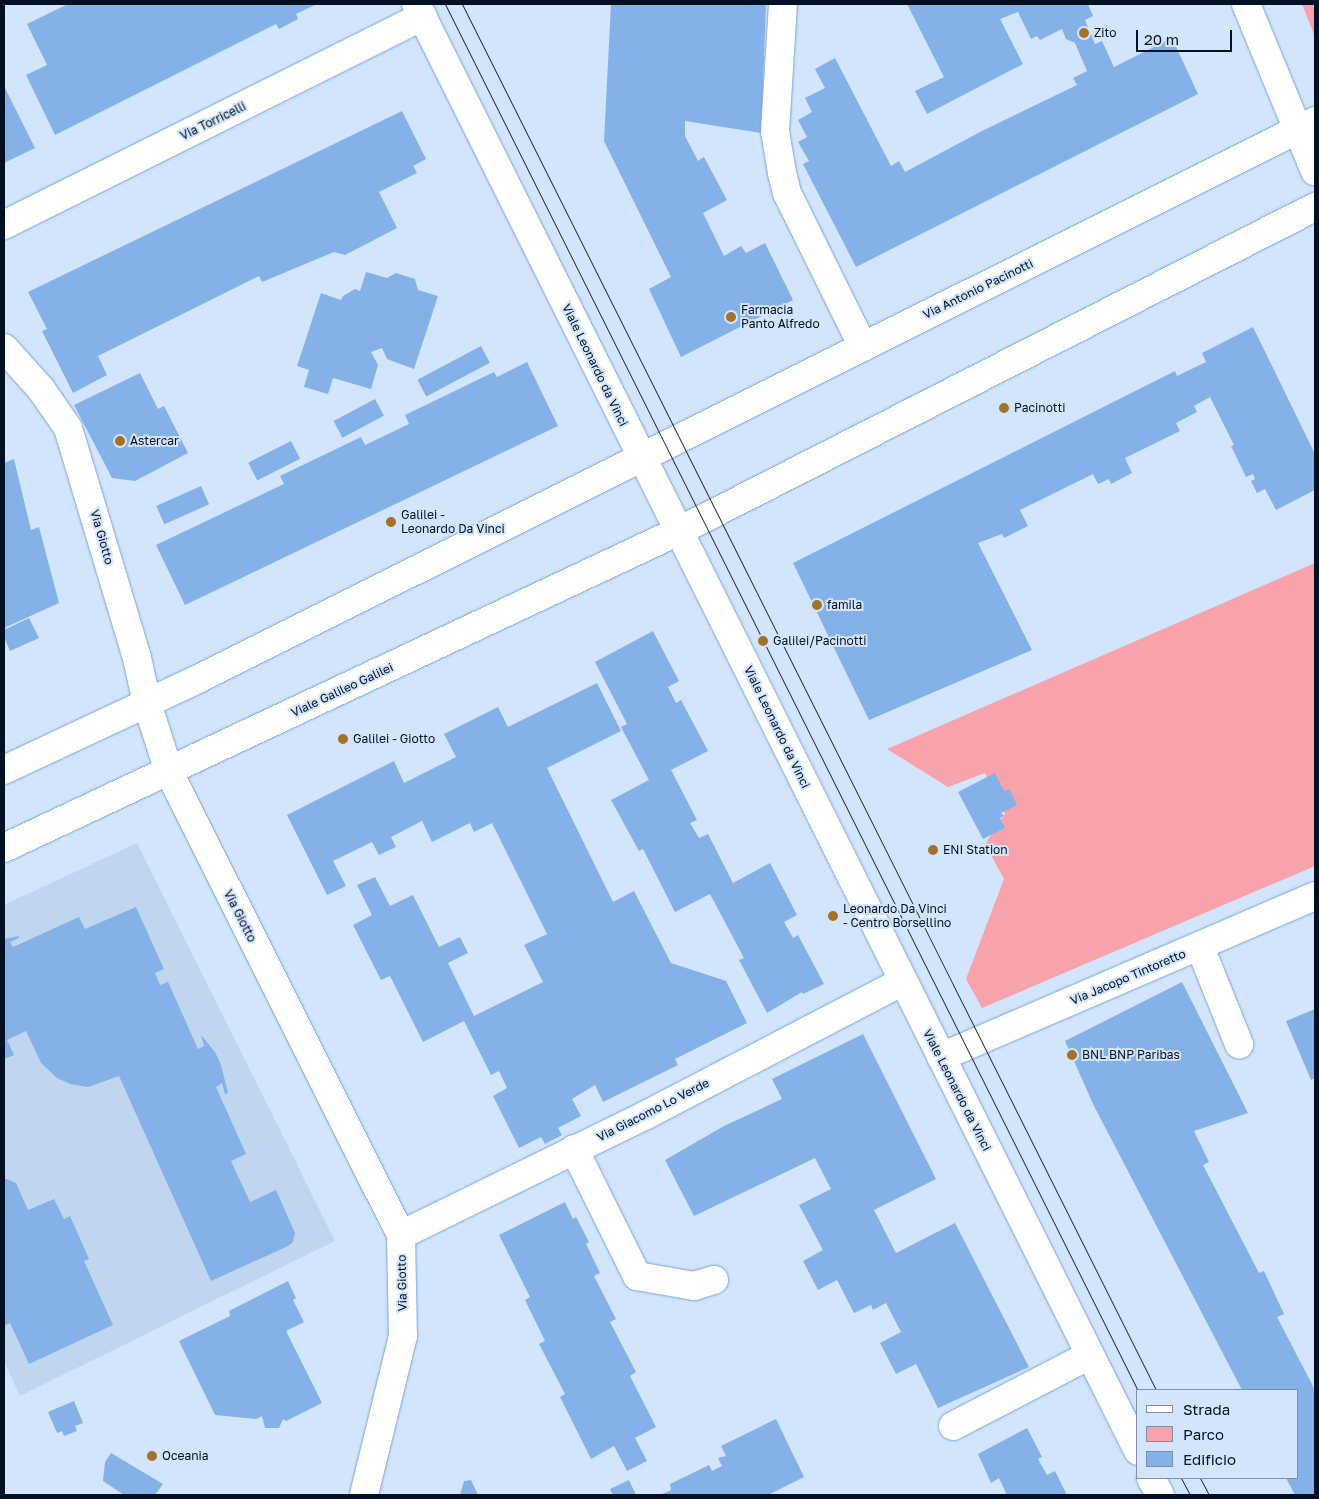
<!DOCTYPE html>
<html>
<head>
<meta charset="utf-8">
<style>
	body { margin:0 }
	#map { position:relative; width:1319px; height:1499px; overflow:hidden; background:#d2e5fc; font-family:"Golos Text",sans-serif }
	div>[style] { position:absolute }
	.built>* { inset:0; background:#c0d5ee }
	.green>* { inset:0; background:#f8a3ab }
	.building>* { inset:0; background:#84b1e8; transform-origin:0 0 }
	.roads { filter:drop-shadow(0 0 1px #77a4da) drop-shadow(0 0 1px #77a4da) }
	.minor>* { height:28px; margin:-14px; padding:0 14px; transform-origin:14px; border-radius:14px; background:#fff }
	.tram>* { height:1px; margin:-0.5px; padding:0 0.5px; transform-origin:0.5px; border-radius:0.5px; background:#213045 }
	.dots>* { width:14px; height:14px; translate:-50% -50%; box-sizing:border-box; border:2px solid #d2e5fc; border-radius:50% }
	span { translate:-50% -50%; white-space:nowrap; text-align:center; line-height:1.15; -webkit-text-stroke:4px #d2e5fc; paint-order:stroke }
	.poi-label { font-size:12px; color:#021024 }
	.left { translate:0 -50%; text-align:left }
	.street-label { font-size:12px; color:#021024 }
	.frame { position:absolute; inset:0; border:5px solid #021024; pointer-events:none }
	.legend { position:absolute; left:1136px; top:1389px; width:162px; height:90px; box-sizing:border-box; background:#d2e5fc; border:1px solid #7f90a6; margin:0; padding:6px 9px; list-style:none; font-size:15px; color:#021024 }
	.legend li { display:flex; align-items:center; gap:10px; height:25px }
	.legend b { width:25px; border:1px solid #7f90a6 }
	.scale { position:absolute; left:1136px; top:30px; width:96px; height:22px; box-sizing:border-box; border:2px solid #021024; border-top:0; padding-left:6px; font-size:15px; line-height:18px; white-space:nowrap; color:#021024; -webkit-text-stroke:4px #d2e5fc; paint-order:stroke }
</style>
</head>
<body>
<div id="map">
	<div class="built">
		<div style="clip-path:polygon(137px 843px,335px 1241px,20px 1396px,4px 1361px,4px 905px)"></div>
	</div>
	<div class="green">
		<div style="clip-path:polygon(1302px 4px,1315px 4px,1315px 37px)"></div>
		<div style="clip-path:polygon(1315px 563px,1315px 866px,982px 1008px,966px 979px,1004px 879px,985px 844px,1005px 814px,985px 773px,948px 787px,887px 749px)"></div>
	</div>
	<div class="building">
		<div style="clip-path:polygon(68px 4px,317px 4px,296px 14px,298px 19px,279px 29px,276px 24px,55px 135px,26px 75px,47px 65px,27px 24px)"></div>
		<div style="clip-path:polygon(611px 4px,766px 4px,761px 133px,685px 121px,685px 136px,698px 161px,704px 157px,727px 200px,703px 213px,724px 256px,741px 246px,746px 253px,765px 243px,793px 300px,681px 357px,649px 289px,671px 277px,604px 141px)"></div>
		<div style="clip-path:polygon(907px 4px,1088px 4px,1093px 16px,1085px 20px,1095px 44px,1102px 41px,1114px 67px,1172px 38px,1198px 94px,856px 267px,803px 164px,809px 161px,798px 142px,807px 137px,798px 120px,812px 112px,805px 98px,825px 88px,815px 69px,835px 58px,891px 166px,899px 161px,905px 172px,982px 131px,1077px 85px,1073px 78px,1087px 71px,1075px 43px,1066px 39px,1062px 29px,1040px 40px,1037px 36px,1031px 39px,1018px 12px,1000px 19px,1023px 64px,927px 114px,915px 91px,944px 77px)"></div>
		<div style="clip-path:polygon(4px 86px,35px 148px,4px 163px)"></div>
		<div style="clip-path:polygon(402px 111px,426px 159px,413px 166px,417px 173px,379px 192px,397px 228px,345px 255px,334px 252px,262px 282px,259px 276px,98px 356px,107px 375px,73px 393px,42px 331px,47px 329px,28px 292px)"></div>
		<div style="clip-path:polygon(366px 272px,387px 278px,396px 273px,415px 279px,418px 290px,438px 296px,414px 369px,387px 359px,382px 348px,371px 352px,378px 365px,371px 389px,333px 378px,328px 394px,304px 387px,309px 370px,297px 366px,321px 293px,341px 300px,343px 296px,355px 289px,360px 291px)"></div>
		<div style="clip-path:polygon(1253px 327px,1315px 454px,1315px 490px,1276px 510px,1265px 489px,1257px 493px,1251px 481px,1255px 479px,1253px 474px,1246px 477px,1231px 446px,1234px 445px,1210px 397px,1194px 406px,1197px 412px,1176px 423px,1180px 431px,1125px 458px,1132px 473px,1111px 484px,1109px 479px,1098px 484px,1093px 474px,1020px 510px,1028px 526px,1004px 538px,1002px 534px,978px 543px,1032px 650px,869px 720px,793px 563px,1175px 371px,1177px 376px,1206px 362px,1202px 353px)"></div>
		<div style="left:481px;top:346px;width:19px;height:72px;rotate:62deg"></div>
		<div style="clip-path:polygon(527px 362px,558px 426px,185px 605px,156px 545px,284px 484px,280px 476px,361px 437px,365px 445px,409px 424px,405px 415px,494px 372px,497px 377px)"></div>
		<div style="clip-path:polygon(140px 373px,158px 409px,164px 406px,188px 453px,135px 481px,112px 478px,74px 405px)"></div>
		<div style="left:375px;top:399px;width:19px;height:47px;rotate:62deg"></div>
		<div style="left:291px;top:441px;width:20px;height:48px;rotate:63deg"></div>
		<div style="clip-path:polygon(14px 459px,31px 530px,39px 527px,59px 603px,4px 628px,4px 463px)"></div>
		<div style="left:201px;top:486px;width:20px;height:49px;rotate:66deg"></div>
		<div style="clip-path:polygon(29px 618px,39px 638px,10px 651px,4px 637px,4px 630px)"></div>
		<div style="clip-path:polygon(653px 631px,679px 681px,668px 687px,676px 703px,681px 700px,708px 751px,671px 770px,697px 820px,690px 823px,699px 838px,708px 834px,733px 883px,770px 863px,797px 915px,784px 922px,793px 938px,798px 935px,824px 984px,803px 994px,802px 992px,767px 1013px,739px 960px,744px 958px,710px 894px,675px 912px,643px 849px,639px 851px,611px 800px,649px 780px,621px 727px,627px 724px,595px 662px)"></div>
		<div style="clip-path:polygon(597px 683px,621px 731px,547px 768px,613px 902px,634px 891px,671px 963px,726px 981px,747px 1023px,675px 1059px,678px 1065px,603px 1102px,595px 1085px,572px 1099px,581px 1116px,558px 1128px,562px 1135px,545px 1144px,541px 1137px,519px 1148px,493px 1096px,507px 1088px,499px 1071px,491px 1075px,464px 1021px,423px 1042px,390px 976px,381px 980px,353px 925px,372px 915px,357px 885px,375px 877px,390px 906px,413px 895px,439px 947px,460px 937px,468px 953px,448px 963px,474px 1016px,543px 982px,524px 945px,547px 934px,492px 823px,474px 832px,470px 823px,432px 842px,422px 821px,391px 837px,396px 847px,379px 855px,372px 842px,333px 861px,346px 886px,327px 895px,287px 815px,394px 761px,404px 783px,456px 757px,444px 734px,498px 707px,508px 727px)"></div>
		<div style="clip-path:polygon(995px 773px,1004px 791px,1009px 789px,1017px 805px,1001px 813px,1004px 816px,1000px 818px,1005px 828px,983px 839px,958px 792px)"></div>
		<div style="clip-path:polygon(136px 907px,164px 969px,155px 973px,160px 985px,168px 982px,198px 1049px,204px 1046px,201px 1035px,215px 1052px,221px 1065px,228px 1093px,225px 1094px,222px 1083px,216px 1087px,246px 1154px,231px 1161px,250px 1202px,276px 1190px,295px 1233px,293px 1242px,288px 1246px,211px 1281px,119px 1076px,88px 1087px,70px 1084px,57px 1078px,41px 1063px,26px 1031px,7px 1040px,14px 1055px,4px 1059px,4px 939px,19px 936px,19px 938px,10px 942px,13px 947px,79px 917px,85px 929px)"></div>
		<div style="clip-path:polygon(1182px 982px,1248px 1113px,1194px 1131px,1209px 1162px,1203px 1165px,1259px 1273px,1264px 1271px,1284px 1314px,1277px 1317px,1315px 1390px,1315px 1495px,1295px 1495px,1286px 1478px,1298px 1478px,1298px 1390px,1242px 1390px,1094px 1106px,1065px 1041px)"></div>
		<div style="clip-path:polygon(1315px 1009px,1315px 1078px,1311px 1080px,1286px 1021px)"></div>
		<div style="clip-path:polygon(863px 1034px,936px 1179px,874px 1210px,896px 1253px,955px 1223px,1029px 1367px,938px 1408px,916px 1364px,896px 1374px,880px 1343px,901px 1332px,886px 1303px,873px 1310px,871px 1305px,854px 1313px,837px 1280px,818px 1290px,803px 1261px,823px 1250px,799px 1205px,831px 1189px,815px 1158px,694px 1216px,665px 1160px,724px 1126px,782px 1099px,772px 1079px)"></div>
		<div style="clip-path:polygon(4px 1178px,16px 1183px,28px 1210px,54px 1199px,64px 1219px,70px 1216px,89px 1259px,84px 1261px,113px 1325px,29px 1364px,10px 1323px,4px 1326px)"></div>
		<div style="clip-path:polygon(565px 1202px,573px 1219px,576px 1217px,589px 1242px,586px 1244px,600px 1273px,594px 1276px,616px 1319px,610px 1322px,636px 1372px,630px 1376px,656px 1427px,635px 1438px,647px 1461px,627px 1471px,614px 1446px,591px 1459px,560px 1397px,565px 1394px,539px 1344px,545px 1341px,525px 1300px,530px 1297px,499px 1235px)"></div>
		<div style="clip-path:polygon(288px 1281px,296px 1298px,293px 1300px,304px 1322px,286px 1331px,322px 1403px,286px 1421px,283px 1419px,279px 1428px,265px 1428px,262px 1416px,256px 1419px,215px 1415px,179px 1341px,230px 1316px,229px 1311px)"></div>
		<div style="clip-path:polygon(74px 1401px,83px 1423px,75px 1426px,77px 1431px,64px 1436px,62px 1431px,57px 1433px,48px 1412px)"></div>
		<div style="clip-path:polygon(776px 1419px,804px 1477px,768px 1495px,660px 1495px,671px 1490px,670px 1484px,709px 1465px,712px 1471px,722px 1466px,718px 1458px,726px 1456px,721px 1446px)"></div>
		<div style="clip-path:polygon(1027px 1428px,1042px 1457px,1038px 1459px,1047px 1475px,1055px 1471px,1067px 1495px,1007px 1495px,999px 1478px,991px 1483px,978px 1454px)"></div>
		<div style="clip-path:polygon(111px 1453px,163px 1484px,155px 1495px,124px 1495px,103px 1481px,105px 1462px)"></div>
		<div style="clip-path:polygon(471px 1480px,478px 1495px,460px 1495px,464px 1481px)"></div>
		<div style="clip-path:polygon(629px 1480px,636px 1495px,613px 1495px,610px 1489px)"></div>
	</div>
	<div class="roads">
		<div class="minor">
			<div style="left:416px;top:4px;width:1617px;rotate:63.48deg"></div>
			<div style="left:783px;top:4px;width:127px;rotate:93.6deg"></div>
			<div style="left:775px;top:131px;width:43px;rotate:80.5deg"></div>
			<div style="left:782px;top:173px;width:21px;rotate:76deg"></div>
			<div style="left:787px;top:193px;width:172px;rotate:63.7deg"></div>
			<div style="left:1246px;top:4px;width:181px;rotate:67.6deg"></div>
			<div style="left:4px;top:225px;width:468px;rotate:-26.5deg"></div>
			<div style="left:4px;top:348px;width:55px;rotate:47.9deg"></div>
			<div style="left:41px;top:389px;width:47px;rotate:55.3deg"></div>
			<div style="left:68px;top:428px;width:240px;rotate:73.3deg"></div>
			<div style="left:137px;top:658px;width:46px;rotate:77.5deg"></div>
			<div style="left:147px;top:703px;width:72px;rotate:72.3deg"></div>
			<div style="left:169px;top:772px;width:518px;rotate:63.39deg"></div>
			<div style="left:401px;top:1235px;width:101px;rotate:88.9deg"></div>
			<div style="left:403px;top:1336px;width:164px;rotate:103.8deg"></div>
			<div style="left:4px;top:770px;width:214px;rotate:-25.1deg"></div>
			<div style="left:198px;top:679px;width:1249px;rotate:-26.54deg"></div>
			<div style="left:4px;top:848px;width:746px;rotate:-25.16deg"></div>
			<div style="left:679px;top:531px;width:714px;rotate:-27deg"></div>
			<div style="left:1200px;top:947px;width:105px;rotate:68.1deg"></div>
			<div style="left:941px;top:1057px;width:407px;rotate:-23.3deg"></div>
			<div style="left:574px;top:1149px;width:142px;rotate:63.6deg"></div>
			<div style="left:637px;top:1276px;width:58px;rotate:10deg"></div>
			<div style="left:694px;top:1286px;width:21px;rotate:-17deg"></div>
			<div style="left:401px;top:1235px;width:273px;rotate:-26.1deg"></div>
			<div style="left:646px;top:1115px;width:290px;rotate:-27.5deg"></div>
			<div style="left:953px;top:1426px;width:154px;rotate:-27.4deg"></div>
			<div style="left:1151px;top:1478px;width:19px;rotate:62deg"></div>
		</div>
	</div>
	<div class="tram">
		<div style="left:445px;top:4px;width:1550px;rotate:63.45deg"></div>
		<div style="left:462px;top:4px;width:1550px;rotate:63.4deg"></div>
		<div style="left:1181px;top:1478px;width:19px;rotate:62deg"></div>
		<div style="left:1200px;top:1478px;width:19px;rotate:62deg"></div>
	</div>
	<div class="dots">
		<div style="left:1084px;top:33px;background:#a37127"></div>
		<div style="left:731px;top:317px;background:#a37127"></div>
		<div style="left:1004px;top:408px;background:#a37127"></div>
		<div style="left:120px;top:441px;background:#a37127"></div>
		<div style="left:391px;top:522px;background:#a37127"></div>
		<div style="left:817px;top:605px;background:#a37127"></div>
		<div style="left:763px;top:641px;background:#a37127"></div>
		<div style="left:343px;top:739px;background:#a37127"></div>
		<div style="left:933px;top:850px;background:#a37127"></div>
		<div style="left:833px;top:916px;background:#a37127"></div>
		<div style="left:1072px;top:1055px;background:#a37127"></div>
		<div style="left:152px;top:1456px;background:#a37127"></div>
	</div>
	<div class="poi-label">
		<span class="left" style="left:1094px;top:33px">Zito</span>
		<span class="left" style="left:741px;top:317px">Farmacia<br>Panto Alfredo</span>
		<span class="left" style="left:1014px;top:408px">Pacinotti</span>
		<span class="left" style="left:130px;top:441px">Astercar</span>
		<span class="left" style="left:401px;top:522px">Galilei -<br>Leonardo Da Vinci</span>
		<span class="left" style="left:827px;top:605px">famila</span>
		<span class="left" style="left:773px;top:641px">Galilei/Pacinotti</span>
		<span class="left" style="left:353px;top:739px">Galilei - Giotto</span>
		<span class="left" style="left:943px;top:850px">ENI Station</span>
		<span class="left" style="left:843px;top:916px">Leonardo Da Vinci<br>- Centro Borsellino</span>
		<span class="left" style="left:1082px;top:1055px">BNL BNP Paribas</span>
		<span class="left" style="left:162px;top:1456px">Oceania</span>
	</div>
	<div class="street-label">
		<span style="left:213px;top:121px;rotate:-26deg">Via Torricelli</span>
		<span style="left:978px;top:289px;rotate:-26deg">Via Antonio Pacinotti</span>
		<span style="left:595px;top:365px;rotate:64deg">Viale Leonardo da Vinci</span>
		<span style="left:102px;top:537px;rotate:74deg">Via Giotto</span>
		<span style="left:342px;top:690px;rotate:-25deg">Viale Galileo Galilei</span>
		<span style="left:777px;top:727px;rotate:64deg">Viale Leonardo da Vinci</span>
		<span style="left:240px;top:916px;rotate:63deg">Via Giotto</span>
		<span style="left:1128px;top:977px;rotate:-23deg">Via Jacopo Tintoretto</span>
		<span style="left:957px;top:1090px;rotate:63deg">Viale Leonardo da Vinci</span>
		<span style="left:653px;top:1110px;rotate:-27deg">Via Giacomo Lo Verde</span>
		<span style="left:402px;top:1283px;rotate:-91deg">Via Giotto</span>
	</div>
	<div class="frame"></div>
	<ul class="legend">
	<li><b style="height:6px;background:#fff"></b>Strada</li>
	<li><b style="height:14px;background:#f8a3ab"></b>Parco</li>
	<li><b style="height:14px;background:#84b1e8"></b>Edificio</li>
	</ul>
	<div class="scale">20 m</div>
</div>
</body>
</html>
